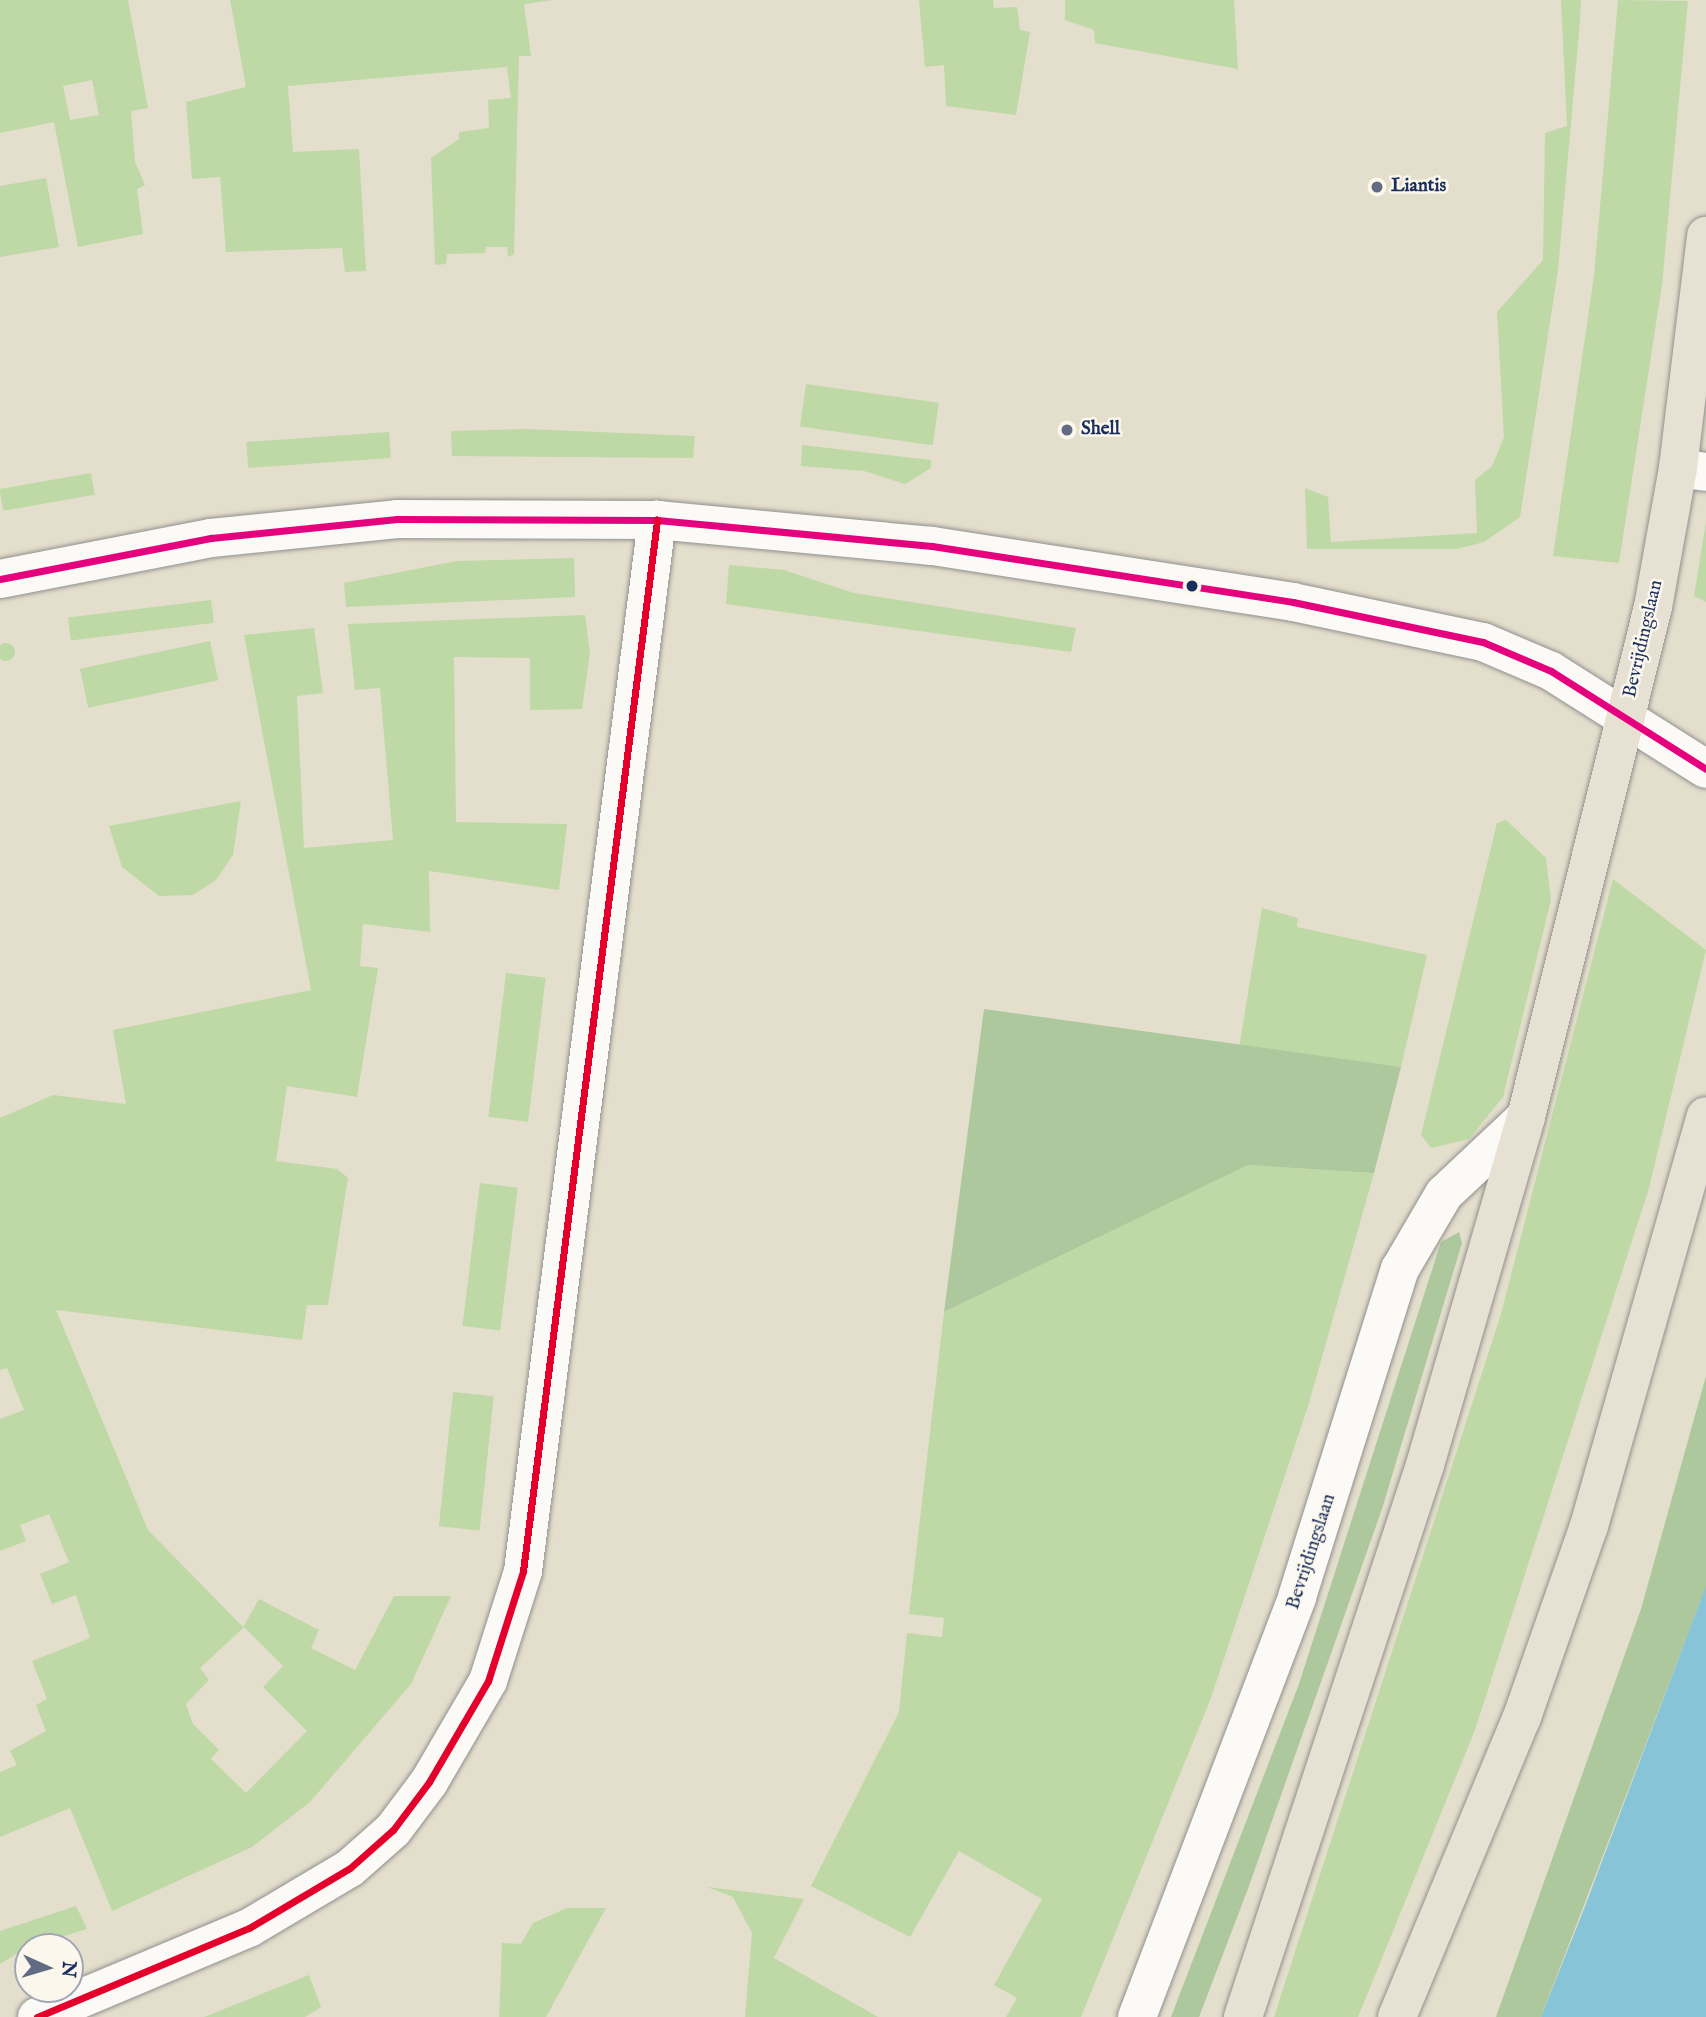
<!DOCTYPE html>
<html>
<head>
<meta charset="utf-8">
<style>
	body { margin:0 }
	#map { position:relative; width:1706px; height:2017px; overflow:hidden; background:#e4decc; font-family:"IM FELL English",serif }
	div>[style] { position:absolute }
	.green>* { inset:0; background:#bed9a6; transform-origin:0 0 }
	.round { border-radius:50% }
	.forest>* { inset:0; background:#acc89c }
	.water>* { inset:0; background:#88c4d8 }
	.roads { filter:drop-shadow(0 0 2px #90908f) drop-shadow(0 0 2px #90908f) }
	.minor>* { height:38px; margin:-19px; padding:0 19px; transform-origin:19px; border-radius:19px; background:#fbfaf7 }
	.major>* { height:38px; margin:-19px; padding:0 19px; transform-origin:19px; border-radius:19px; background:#e7e1d4 }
	.bus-1>* { height:7px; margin:-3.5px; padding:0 3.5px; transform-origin:3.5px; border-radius:3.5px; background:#e5007d }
	.bus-2>* { height:7px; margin:-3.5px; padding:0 3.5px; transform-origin:3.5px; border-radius:3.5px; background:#e4002b }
	.dots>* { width:19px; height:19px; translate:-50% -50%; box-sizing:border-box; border:4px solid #fbf7ec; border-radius:50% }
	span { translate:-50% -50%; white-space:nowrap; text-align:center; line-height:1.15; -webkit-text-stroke:5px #fbf7ec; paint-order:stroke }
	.poi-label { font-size:19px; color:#1b2f5e; font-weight:700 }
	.left { translate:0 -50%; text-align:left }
	.street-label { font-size:19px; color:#1b2f5e }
	.north { position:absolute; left:14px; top:1933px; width:70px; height:70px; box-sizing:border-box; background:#fbf7ec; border:2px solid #a1a7b3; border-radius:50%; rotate:94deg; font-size:19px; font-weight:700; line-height:28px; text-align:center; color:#1b2f5e }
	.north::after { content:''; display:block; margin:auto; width:24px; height:32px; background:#616c84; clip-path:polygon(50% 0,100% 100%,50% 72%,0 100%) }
</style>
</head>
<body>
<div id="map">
	<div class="green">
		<div style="clip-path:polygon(evenodd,0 0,128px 0,148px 108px,131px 111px,135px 162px,145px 185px,137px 189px,143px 234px,78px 247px,54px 122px,0 133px,0 0,92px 80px,99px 115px,70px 120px,63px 86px,92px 80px)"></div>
		<div style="clip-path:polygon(230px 0,553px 0,524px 4px,531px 56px,519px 56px,514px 254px,508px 257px,507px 247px,486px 247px,485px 253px,447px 254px,446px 264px,435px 265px,431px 158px,459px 139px,459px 132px,489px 128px,488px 100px,511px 98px,507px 67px,288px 86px,293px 152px,359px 149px,366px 271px,345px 272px,342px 248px,226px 252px,220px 177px,192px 179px,186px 102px,246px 87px)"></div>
		<div style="clip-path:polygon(919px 0,993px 0,994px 8px,1017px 7px,1020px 30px,1030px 32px,1016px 115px,946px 106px,944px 65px,925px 67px)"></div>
		<div style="clip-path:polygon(1065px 0,1234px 0,1238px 69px,1095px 43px,1094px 30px,1065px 20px)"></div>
		<div style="clip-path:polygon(1561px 0,1581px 0,1580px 21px,1558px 270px,1520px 517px,1484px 542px,1457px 549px,1307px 549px,1305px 488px,1328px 497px,1331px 542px,1477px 533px,1475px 480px,1492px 466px,1504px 437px,1497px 312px,1543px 260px,1545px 133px,1567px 126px)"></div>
		<div style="clip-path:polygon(1618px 0,1688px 1px,1662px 285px,1619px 563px,1553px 556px,1594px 276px)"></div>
		<div style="clip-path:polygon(46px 178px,59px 247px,0 257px,0 186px)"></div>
		<div style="left:806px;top:384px;width:134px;height:43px;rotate:8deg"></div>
		<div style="clip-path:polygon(525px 429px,695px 436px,693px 458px,452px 456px,451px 431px)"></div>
		<div style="left:389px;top:432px;width:26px;height:143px;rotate:86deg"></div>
		<div style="clip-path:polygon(802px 445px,931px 460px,931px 468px,905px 484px,864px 471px,801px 466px)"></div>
		<div style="left:91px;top:473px;width:22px;height:93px;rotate:80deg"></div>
		<div style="clip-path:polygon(1706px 522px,1706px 602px,1694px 596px)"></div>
		<div style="clip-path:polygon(574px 558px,575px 597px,346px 607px,344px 583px,457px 561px)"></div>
		<div style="clip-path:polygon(729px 565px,784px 570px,854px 593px,1076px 628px,1071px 652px,726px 604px)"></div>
		<div style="left:211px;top:600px;width:23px;height:144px;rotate:83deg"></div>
		<div style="clip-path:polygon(evenodd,585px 615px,590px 653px,582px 709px,530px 710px,530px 658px,454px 657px,456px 822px,567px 824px,559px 890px,429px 871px,430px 932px,363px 924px,360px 966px,378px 968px,357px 1097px,287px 1086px,276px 1161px,337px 1169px,348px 1178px,328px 1305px,307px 1305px,302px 1340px,56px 1310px,148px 1530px,243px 1627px,259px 1599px,319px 1630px,311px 1648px,355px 1670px,394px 1596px,451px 1596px,411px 1684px,310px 1802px,252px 1847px,112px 1911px,70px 1808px,0 1837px,0 1772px,17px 1765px,10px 1751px,46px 1731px,36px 1705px,47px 1699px,32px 1661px,90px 1638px,76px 1595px,52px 1604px,40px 1574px,69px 1562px,49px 1514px,20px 1525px,26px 1541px,0 1551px,0 1419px,24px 1410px,7px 1368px,0 1370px,0 1118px,53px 1095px,126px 1104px,113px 1030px,311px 990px,244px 635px,314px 628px,323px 693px,297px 696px,304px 848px,393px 840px,380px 688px,355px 690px,348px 624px,585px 615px,244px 1627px,283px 1666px,263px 1687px,307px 1731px,246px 1793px,211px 1759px,219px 1750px,193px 1724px,186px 1704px,209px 1680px,200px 1668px,244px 1627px)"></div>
		<div style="left:210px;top:641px;width:40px;height:133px;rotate:78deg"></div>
		<div class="round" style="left:-3px;top:643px;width:18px;height:18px"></div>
		<div style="clip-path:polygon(241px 801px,233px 855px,216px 880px,193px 895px,159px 896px,122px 867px,109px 826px)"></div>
		<div style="clip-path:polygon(1506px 820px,1546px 858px,1551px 900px,1503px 1097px,1469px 1139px,1431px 1148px,1421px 1135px,1497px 823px)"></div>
		<div style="clip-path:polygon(1613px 879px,1706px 950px,1649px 1188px,1475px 1730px,1358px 2017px,1274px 2017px,1501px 1314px)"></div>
		<div style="clip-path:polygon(1262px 908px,1298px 918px,1297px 927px,1427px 955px,1401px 1067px,1239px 1048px)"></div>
		<div style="left:506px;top:973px;width:40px;height:145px;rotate:7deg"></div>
		<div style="clip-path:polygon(1248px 1165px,1374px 1173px,1309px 1403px,1211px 1698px,1081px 2017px,1006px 2017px,1017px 1998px,994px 1985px,1042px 1899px,959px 1851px,910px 1937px,811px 1886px,899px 1712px,907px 1633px,942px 1637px,944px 1618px,909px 1614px,944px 1312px)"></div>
		<div style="left:480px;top:1183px;width:38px;height:144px;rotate:7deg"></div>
		<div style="left:453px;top:1392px;width:41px;height:135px;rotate:6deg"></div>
		<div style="clip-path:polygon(707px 1887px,804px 1899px,774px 1958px,878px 2017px,745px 2017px,752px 1933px,733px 1897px)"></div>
		<div style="clip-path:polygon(76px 1906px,87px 1929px,28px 1947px,0 1964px,0 1931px)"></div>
		<div style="clip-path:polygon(567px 1908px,606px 1908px,546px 2017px,499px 2017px,502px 1943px,521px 1944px,533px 1923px)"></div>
		<div style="clip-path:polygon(309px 1975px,321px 2007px,305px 2017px,204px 2017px)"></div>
	</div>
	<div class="forest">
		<div style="clip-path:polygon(984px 1009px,1401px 1067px,1374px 1173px,1248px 1165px,944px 1312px)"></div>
		<div style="clip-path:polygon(1459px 1232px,1462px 1243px,1382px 1509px,1249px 1886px,1199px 2017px,1171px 2017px,1299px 1684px,1441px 1242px)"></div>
		<div style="clip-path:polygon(1706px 1376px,1706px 1587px,1541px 2017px,1496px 2017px,1641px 1609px)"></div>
	</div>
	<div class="water">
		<div style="clip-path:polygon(1706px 1586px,1706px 2017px,1541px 2017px,1584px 1909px)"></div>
	</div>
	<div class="roads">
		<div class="minor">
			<div style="left:1678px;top:468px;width:28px;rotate:8deg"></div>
			<div style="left:0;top:579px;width:215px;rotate:-11deg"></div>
			<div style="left:211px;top:538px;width:187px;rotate:-5.8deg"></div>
			<div style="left:397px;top:519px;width:260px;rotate:0.2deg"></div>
			<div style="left:657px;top:520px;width:276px;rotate:5.4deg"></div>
			<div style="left:932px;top:546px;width:365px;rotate:8.8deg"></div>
			<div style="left:1293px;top:602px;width:194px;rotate:11.9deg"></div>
			<div style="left:1483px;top:642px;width:74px;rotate:23.1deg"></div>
			<div style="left:1551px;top:671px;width:183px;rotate:32.3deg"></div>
			<div style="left:37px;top:2017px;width:230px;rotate:-22.8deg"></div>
			<div style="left:249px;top:1928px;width:117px;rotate:-30.7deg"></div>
			<div style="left:350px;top:1868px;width:57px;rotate:-41.5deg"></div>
			<div style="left:393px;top:1830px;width:60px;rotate:-53.1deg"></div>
			<div style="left:429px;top:1782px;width:117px;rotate:-59.7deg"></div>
			<div style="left:488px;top:1681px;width:115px;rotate:-72.3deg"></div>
			<div style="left:523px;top:1571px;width:1060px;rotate:-82.73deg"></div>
			<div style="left:1137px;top:2017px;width:449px;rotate:-69.1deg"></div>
			<div style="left:1297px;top:1597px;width:344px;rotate:-72.6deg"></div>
			<div style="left:1400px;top:1269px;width:87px;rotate:-59.6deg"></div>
			<div style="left:1444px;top:1194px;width:112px;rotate:-43.2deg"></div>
		</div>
		<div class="major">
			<div style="left:1243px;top:2017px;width:581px;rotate:-71.75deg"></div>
			<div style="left:1425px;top:1465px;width:362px;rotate:-73.8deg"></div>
			<div style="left:1526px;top:1117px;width:526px;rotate:-76.02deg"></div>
			<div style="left:1653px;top:607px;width:141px;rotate:-79.8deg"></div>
			<div style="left:1678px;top:468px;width:234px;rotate:-83.1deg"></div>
			<div style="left:1397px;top:2017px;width:325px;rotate:-67.4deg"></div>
			<div style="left:1522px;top:1717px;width:202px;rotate:-70.7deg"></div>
			<div style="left:1589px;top:1526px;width:426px;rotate:-74.1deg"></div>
		</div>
	</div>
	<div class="bus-1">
		<div style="left:0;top:579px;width:215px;rotate:-11deg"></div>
		<div style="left:211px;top:538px;width:187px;rotate:-5.8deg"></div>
		<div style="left:397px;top:519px;width:260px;rotate:0.2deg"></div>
		<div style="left:657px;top:520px;width:276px;rotate:5.4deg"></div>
		<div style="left:932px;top:546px;width:365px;rotate:8.8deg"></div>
		<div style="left:1293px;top:602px;width:194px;rotate:11.9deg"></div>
		<div style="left:1483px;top:642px;width:74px;rotate:23.1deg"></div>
		<div style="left:1551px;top:671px;width:183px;rotate:32.3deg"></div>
	</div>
	<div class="bus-2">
		<div style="left:37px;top:2017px;width:230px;rotate:-22.8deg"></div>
		<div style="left:249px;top:1928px;width:117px;rotate:-30.7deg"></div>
		<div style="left:350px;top:1868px;width:57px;rotate:-41.5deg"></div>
		<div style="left:393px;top:1830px;width:60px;rotate:-53.1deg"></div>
		<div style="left:429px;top:1782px;width:117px;rotate:-59.7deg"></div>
		<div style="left:488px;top:1681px;width:115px;rotate:-72.3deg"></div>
		<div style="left:523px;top:1571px;width:1060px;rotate:-82.73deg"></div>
	</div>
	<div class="dots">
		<div style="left:1377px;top:187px;background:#616c84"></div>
		<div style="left:1067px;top:430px;background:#616c84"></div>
		<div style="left:1192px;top:586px;background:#1b2f5e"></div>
	</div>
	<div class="poi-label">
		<span class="left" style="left:1391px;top:187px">Liantis</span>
		<span class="left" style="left:1081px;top:430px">Shell</span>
	</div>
	<div class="street-label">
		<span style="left:1644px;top:639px;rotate:-77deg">Bevrijdingslaan</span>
		<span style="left:1312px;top:1552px;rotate:-72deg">Bevrijdingslaan</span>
	</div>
	<div class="north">N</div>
</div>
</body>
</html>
